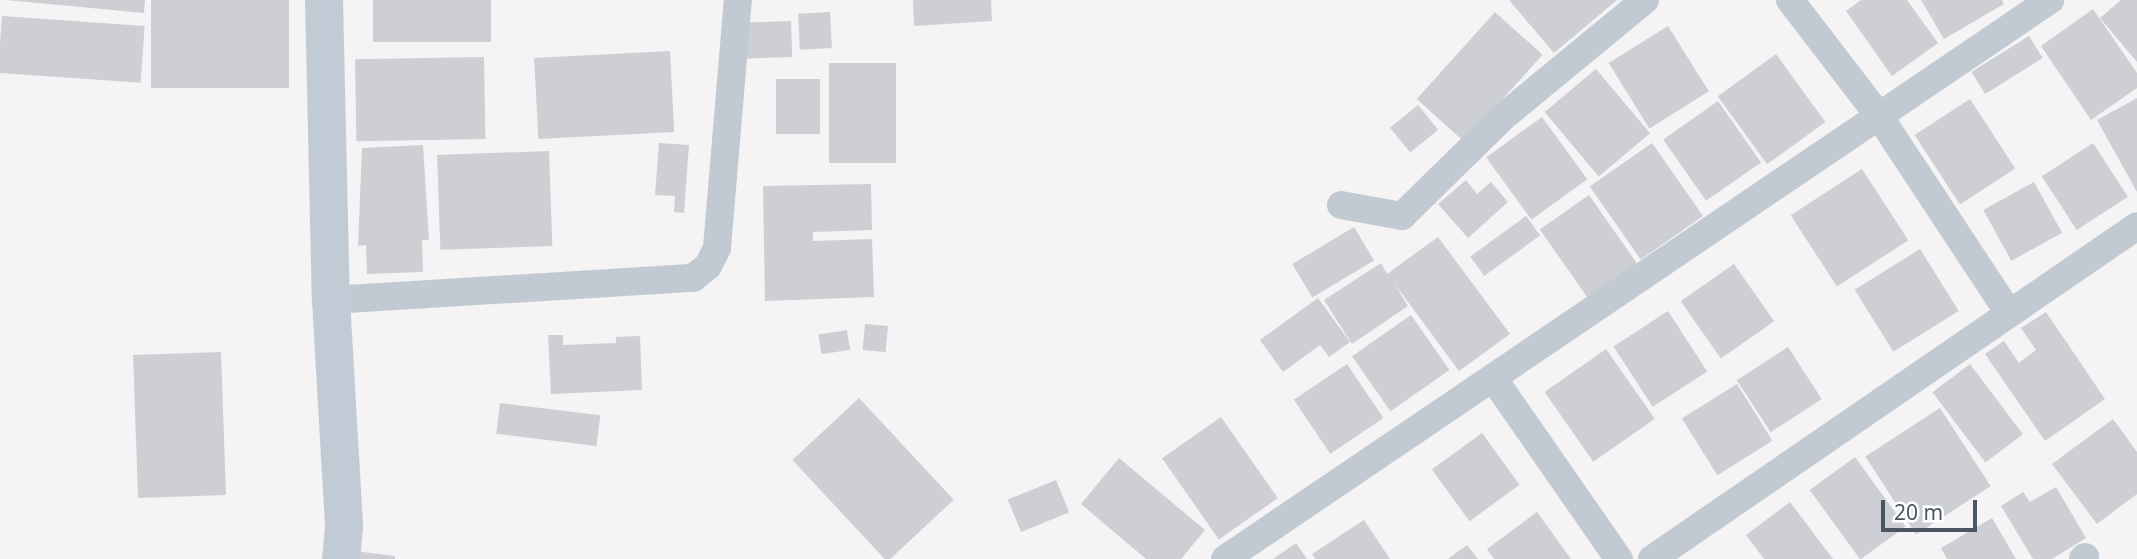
<!DOCTYPE html>
<html>
<head>
<meta charset="utf-8">
<style>
	body { margin:0 }
	#map { position:relative; width:2137px; height:559px; overflow:hidden; background:#f5f3f3; font-family:"Noto Sans",sans-serif }
	div>[style] { position:absolute }
	.building>* { inset:0; background:#cdcfd5; transform-origin:0 0 }
	.minor>* { height:28px; margin:-14px; padding:0 14px; transform-origin:14px; border-radius:14px; background:#c1cad2 }
	.secondary>* { height:38px; margin:-19px; padding:0 19px; transform-origin:19px; border-radius:19px; background:#c1cbd6 }
	span { translate:-50% -50%; white-space:nowrap; text-align:center; line-height:1.15; -webkit-text-stroke:5px #fff; paint-order:stroke }
	.scale { position:absolute; left:1881px; top:500px; width:96px; height:32px; box-sizing:border-box; border:4px solid #4a5661; border-top:0; padding-left:9px; font-size:21px; line-height:24px; white-space:nowrap; color:#4a5661; -webkit-text-stroke:5px #fff; paint-order:stroke }
</style>
</head>
<body>
<div id="map">
	<div class="building">
		<div style="clip-path:polygon(6px 0,145px 0,144px 13px)"></div>
		<div style="left:151px;top:0;width:138px;height:88px"></div>
		<div style="left:373px;top:0;width:118px;height:42px"></div>
		<div style="clip-path:polygon(913px 0,991px 0,992px 21px,914px 26px)"></div>
		<div style="clip-path:polygon(1509px 0,1617px 0,1554px 53px)"></div>
		<div style="clip-path:polygon(1861px 0,1907px 0,1938px 43px,1892px 76px,1846px 11px)"></div>
		<div style="clip-path:polygon(1921px 0,2002px 0,2004px 4px,1944px 39px)"></div>
		<div style="clip-path:polygon(2121px 0,2137px 0,2137px 62px,2100px 18px)"></div>
		<div style="clip-path:polygon(2093px 9px,2137px 73px,2137px 88px,2091px 120px,2041px 46px)"></div>
		<div style="left:830px;top:12px;width:36px;height:32px;rotate:87deg"></div>
		<div style="left:1495px;top:12px;width:64px;height:117px;rotate:42deg"></div>
		<div style="left:2px;top:16px;width:143px;height:57px;rotate:4deg"></div>
		<div style="left:791px;top:21px;width:36px;height:53px;rotate:88deg"></div>
		<div style="left:1668px;top:26px;width:77px;height:70px;rotate:58deg"></div>
		<div style="left:2029px;top:36px;width:26px;height:68px;rotate:58deg"></div>
		<div style="left:670px;top:51px;width:81px;height:136px;rotate:87deg"></div>
		<div style="left:1776px;top:54px;width:84px;height:72px;rotate:54deg"></div>
		<div style="left:484px;top:57px;width:82px;height:129px;rotate:89deg"></div>
		<div style="left:829px;top:63px;width:67px;height:100px"></div>
		<div style="left:1596px;top:69px;width:84px;height:67px;rotate:50deg"></div>
		<div style="left:776px;top:79px;width:44px;height:55px"></div>
		<div style="clip-path:polygon(2137px 98px,2137px 192px,2097px 120px)"></div>
		<div style="left:1970px;top:99px;width:83px;height:66px;rotate:57deg"></div>
		<div style="left:1718px;top:101px;width:75px;height:67px;rotate:55deg"></div>
		<div style="left:1418px;top:105px;width:32px;height:36px;rotate:51deg"></div>
		<div style="left:1542px;top:117px;width:77px;height:69px;rotate:54deg"></div>
		<div style="clip-path:polygon(659px 143px,689px 145px,684px 213px,674px 212px,675px 196px,655px 195px)"></div>
		<div style="left:1652px;top:143px;width:89px;height:76px;rotate:55deg"></div>
		<div style="left:2093px;top:143px;width:64px;height:61px;rotate:57deg"></div>
		<div style="clip-path:polygon(423px 145px,429px 240px,422px 240px,423px 272px,367px 274px,366px 245px,358px 246px,362px 148px)"></div>
		<div style="left:549px;top:151px;width:95px;height:112px;rotate:88deg"></div>
		<div style="left:1862px;top:169px;width:85px;height:85px;rotate:57deg"></div>
		<div style="clip-path:polygon(1466px 180px,1477px 194px,1491px 182px,1508px 202px,1468px 238px,1438px 204px)"></div>
		<div style="left:2034px;top:182px;width:58px;height:58px;rotate:61deg"></div>
		<div style="clip-path:polygon(871px 184px,872px 230px,813px 232px,813px 241px,872px 239px,874px 297px,765px 301px,763px 186px)"></div>
		<div style="left:1589px;top:195px;width:85px;height:60px;rotate:55deg"></div>
		<div style="left:1526px;top:216px;width:24px;height:69px;rotate:54deg"></div>
		<div style="left:1354px;top:227px;width:39px;height:72px;rotate:59deg"></div>
		<div style="clip-path:polygon(1438px 237px,1510px 334px,1459px 371px,1394px 283px,1408px 306px,1352px 344px,1324px 300px,1381px 263px,1387px 274px)"></div>
		<div style="left:1920px;top:249px;width:73px;height:77px;rotate:58deg"></div>
		<div style="left:1734px;top:264px;width:70px;height:65px;rotate:55deg"></div>
		<div style="clip-path:polygon(1318px 298px,1350px 342px,1329px 357px,1320px 345px,1283px 372px,1260px 340px)"></div>
		<div style="left:1668px;top:311px;width:72px;height:65px;rotate:57deg"></div>
		<div style="clip-path:polygon(2046px 312px,2105px 399px,2045px 441px,1985px 354px,2004px 341px,2019px 363px,2036px 350px,2021px 328px)"></div>
		<div style="left:1411px;top:315px;width:67px;height:72px;rotate:55deg"></div>
		<div style="left:865px;top:324px;width:23px;height:26px;rotate:5deg"></div>
		<div style="left:847px;top:330px;width:20px;height:29px;rotate:81deg"></div>
		<div style="clip-path:polygon(548px 335px,563px 335px,563px 345px,616px 343px,616px 337px,640px 336px,642px 390px,551px 394px)"></div>
		<div style="left:1788px;top:347px;width:62px;height:61px;rotate:57deg"></div>
		<div style="left:1606px;top:349px;width:85px;height:75px;rotate:55deg"></div>
		<div style="left:221px;top:352px;width:143px;height:88px;rotate:88deg"></div>
		<div style="left:1347px;top:364px;width:65px;height:64px;rotate:56deg"></div>
		<div style="left:1970px;top:364px;width:88px;height:47px;rotate:53deg"></div>
		<div style="left:1737px;top:384px;width:67px;height:65px;rotate:58deg"></div>
		<div style="left:859px;top:398px;width:139px;height:91px;rotate:47deg"></div>
		<div style="left:500px;top:403px;width:101px;height:31px;rotate:7deg"></div>
		<div style="left:1940px;top:408px;width:93px;height:89px;rotate:57deg"></div>
		<div style="left:1221px;top:417px;width:99px;height:72px;rotate:55deg"></div>
		<div style="clip-path:polygon(2113px 419px,2137px 452px,2137px 494px,2097px 524px,2052px 464px)"></div>
		<div style="left:1482px;top:433px;width:64px;height:62px;rotate:54deg"></div>
		<div style="left:1855px;top:457px;width:86px;height:56px;rotate:54deg"></div>
		<div style="clip-path:polygon(1119px 458px,1205px 530px,1181px 559px,1146px 559px,1081px 504px)"></div>
		<div style="left:1056px;top:480px;width:35px;height:52px;rotate:68deg"></div>
		<div style="clip-path:polygon(2056px 487px,2086px 538px,2052px 559px,2033px 559px,2001px 506px,2023px 492px,2030px 502px)"></div>
		<div style="clip-path:polygon(1790px 502px,1833px 559px,1764px 559px,1746px 535px)"></div>
		<div style="clip-path:polygon(1537px 512px,1571px 559px,1494px 559px,1487px 549px)"></div>
		<div style="clip-path:polygon(1992px 518px,2016px 559px,1947px 559px,1941px 548px)"></div>
		<div style="clip-path:polygon(1364px 520px,1390px 559px,1315px 559px,1312px 554px)"></div>
		<div style="clip-path:polygon(1296px 543px,1307px 559px,1273px 559px)"></div>
		<div style="clip-path:polygon(1467px 545px,1478px 559px,1448px 559px)"></div>
		<div style="clip-path:polygon(347px 550px,395px 556px,395px 559px,346px 559px)"></div>
	</div>
	<div class="minor">
		<div style="left:1790px;top:0;width:146px;rotate:52.5deg"></div>
		<div style="left:1879px;top:116px;width:236px;rotate:56.6deg"></div>
		<div style="left:1341px;top:205px;width:62px;rotate:10.2deg"></div>
		<div style="left:1402px;top:216px;width:141px;rotate:-44.4deg"></div>
		<div style="left:1503px;top:117px;width:184px;rotate:-39.5deg"></div>
		<div style="left:331px;top:300px;width:363px;rotate:-3.5deg"></div>
		<div style="left:693px;top:278px;width:19px;rotate:-39deg"></div>
		<div style="left:708px;top:266px;width:20px;rotate:-63deg"></div>
		<div style="left:717px;top:248px;width:249px;rotate:-85.2deg"></div>
		<div style="left:1493px;top:378px;width:221px;rotate:55.2deg"></div>
		<div style="left:1225px;top:559px;width:997px;rotate:-34.12deg"></div>
		<div style="left:1652px;top:559px;width:588px;rotate:-34.47deg"></div>
		<div style="left:2083px;top:559px;width:3px;rotate:-45deg"></div>
	</div>
	<div class="secondary">
		<div style="left:324px;top:0;width:300px;rotate:88.7deg"></div>
		<div style="left:331px;top:300px;width:226px;rotate:86.7deg"></div>
		<div style="left:344px;top:526px;width:33px;rotate:95deg"></div>
	</div>
	<div class="scale">20 m</div>
</div>
</body>
</html>
